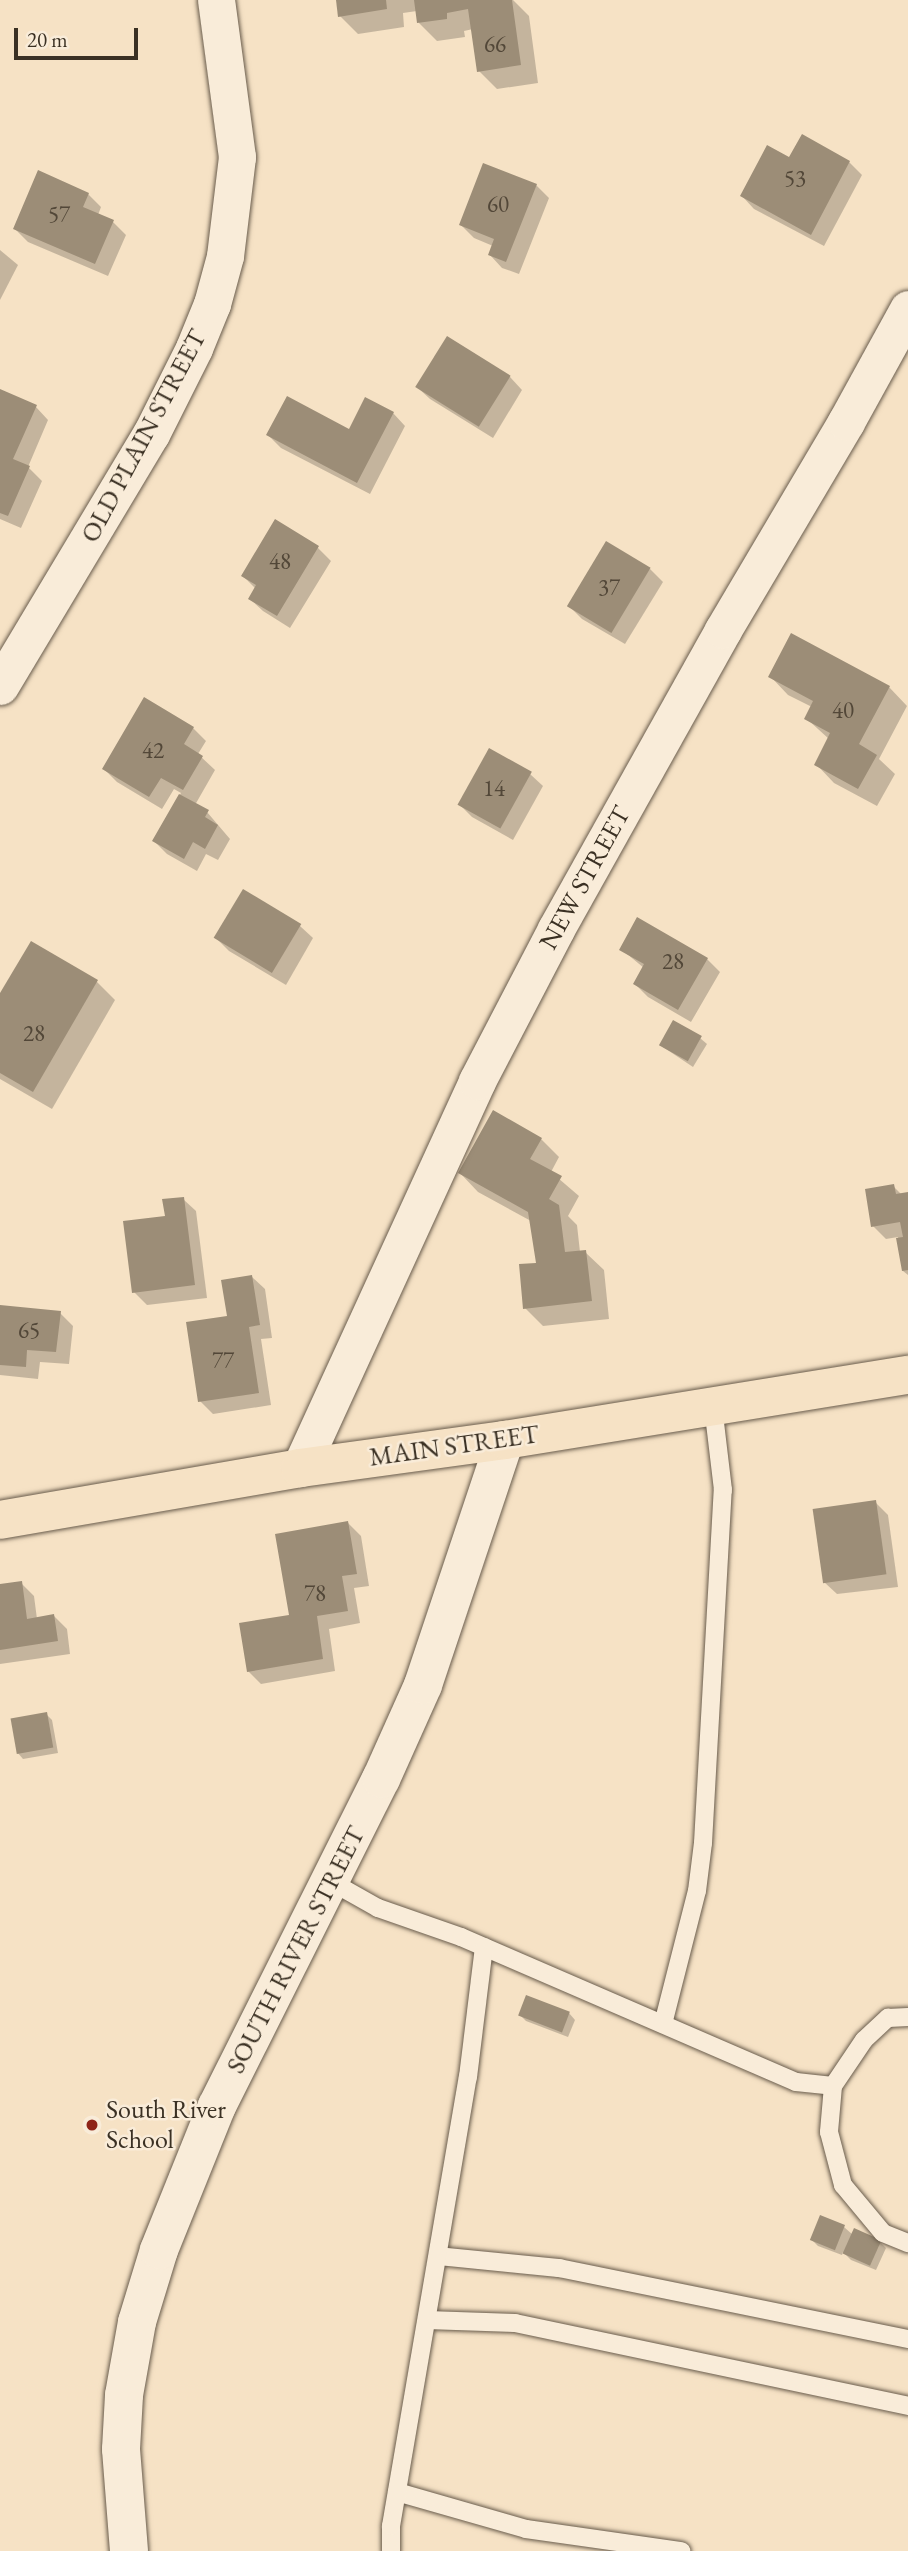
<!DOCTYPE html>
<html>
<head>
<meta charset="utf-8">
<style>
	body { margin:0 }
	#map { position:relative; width:908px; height:2551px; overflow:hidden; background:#f6e2c5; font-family:"EB Garamond",serif }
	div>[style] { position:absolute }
	.shadow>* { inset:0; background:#0003 }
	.building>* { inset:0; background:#9c8d77; transform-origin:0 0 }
	.roads { filter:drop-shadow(0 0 2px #695c4c) drop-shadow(0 0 2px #695c4c) }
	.lane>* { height:18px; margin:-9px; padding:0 9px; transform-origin:9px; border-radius:9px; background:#f9ecd9 }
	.street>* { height:37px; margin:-18.5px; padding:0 18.5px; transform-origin:18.5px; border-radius:18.5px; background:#f9ecd9 }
	.secondary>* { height:38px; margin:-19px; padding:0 19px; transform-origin:19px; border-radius:19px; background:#f9ecd9 }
	.primary>* { height:38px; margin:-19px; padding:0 19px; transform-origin:19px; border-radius:19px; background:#f6e2c5 }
	.dots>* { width:19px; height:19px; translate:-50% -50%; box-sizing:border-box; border:4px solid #f9ecd9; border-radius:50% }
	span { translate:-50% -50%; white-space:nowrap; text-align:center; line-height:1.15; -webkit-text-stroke:5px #f9ecd9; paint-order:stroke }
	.number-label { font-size:23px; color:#524738 }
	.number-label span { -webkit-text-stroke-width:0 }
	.street-label { font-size:26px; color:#3a3023 }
	.poi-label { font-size:26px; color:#3a3023 }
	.left { translate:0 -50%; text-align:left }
	.scale { position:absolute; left:14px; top:28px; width:124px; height:32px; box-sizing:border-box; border:4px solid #3a3023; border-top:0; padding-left:9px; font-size:21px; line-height:24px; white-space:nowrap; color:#3a3023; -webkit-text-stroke:5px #f9ecd9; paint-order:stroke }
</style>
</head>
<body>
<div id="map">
	<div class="shadow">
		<div style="clip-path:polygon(338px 0,513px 0,529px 16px,538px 83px,497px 89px,479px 71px,473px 29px,464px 31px,465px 37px,437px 41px,419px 23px,417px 11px,403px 13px,404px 27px,358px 34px,340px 16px)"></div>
		<div style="clip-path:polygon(790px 160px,849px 162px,862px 175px,824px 246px,754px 209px,742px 196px)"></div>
		<div style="clip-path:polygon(536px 185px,549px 198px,519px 274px,502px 268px,490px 255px,493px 246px,474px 238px,461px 225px)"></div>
		<div style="clip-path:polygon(88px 194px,101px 207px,98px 215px,113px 222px,126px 235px,108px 276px,28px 242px,15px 229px)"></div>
		<div style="clip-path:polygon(0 250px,18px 265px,0 300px)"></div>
		<div style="clip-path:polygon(510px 377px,522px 390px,493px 438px,430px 399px,417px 387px)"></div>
		<div style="clip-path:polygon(0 391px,36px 407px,48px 420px,28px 467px,42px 481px,21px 528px,0 519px)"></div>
		<div style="clip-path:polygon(393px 413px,405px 426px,370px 494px,281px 448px,268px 435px,350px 431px)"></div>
		<div style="clip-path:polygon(275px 521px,318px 548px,331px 561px,290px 628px,263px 611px,250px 599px,256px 589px,243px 576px)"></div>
		<div style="clip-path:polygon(650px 569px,663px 582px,625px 644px,582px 619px,569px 606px)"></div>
		<div style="clip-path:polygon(770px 676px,889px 687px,907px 706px,879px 759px,895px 774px,877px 806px,834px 783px,816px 764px,829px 739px,807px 719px,812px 707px,788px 695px)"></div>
		<div style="clip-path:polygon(193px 728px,206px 741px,198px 754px,215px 770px,195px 805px,207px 812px,230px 839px,218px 860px,206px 854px,197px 871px,167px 854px,154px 841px,181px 793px,174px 789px,162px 809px,117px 782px,104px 769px)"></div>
		<div style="clip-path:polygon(530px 774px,543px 786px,513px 840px,472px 817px,459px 804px)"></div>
		<div style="clip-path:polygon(244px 892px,300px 926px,313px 938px,286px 985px,229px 951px,216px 938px)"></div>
		<div style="clip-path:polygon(32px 943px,97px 982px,115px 1000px,52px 1109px,0 1079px,0 997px)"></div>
		<div style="clip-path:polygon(621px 949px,707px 959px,720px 972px,691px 1022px,648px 997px,635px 984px,644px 968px)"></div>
		<div style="clip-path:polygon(700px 1038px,707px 1044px,693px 1067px,660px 1045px)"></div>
		<div style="clip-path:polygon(541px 1139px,559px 1157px,551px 1172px,579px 1196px,568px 1216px,577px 1225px,580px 1252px,585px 1252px,604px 1270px,609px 1319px,543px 1326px,525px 1308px,538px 1264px,531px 1221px,478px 1192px,460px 1173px)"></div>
		<div style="clip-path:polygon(893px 1186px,901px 1194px,908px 1193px,908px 1275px,903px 1271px,898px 1237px,886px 1239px,873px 1226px)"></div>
		<div style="clip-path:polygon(183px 1199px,196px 1211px,207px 1298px,147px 1305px,134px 1292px,167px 1217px)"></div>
		<div style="clip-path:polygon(252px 1277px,265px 1289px,272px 1338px,261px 1339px,271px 1405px,213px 1414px,200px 1401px,229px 1317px)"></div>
		<div style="clip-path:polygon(0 1307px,60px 1313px,73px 1326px,69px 1364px,40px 1362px,38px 1379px,0 1375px)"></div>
		<div style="clip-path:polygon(875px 1502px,888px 1515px,898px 1587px,837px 1594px,824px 1582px)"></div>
		<div style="clip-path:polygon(348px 1523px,361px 1536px,369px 1586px,354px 1588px,360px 1623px,329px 1629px,335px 1671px,261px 1684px,248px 1671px,291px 1617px)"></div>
		<div style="clip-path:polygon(21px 1583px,34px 1596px,37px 1619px,54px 1616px,67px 1629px,70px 1654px,0 1664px,0 1586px)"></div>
		<div style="clip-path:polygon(46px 1714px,52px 1720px,58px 1753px,23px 1759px,17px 1752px)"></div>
		<div style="clip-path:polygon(569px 2013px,575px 2020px,568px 2037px,526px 2021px,520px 2015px)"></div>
		<div style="clip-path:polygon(821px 2217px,844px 2227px,853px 2235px,880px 2242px,886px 2248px,876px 2270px,851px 2260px,843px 2252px,842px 2255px,818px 2246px,812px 2240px)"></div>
	</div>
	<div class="building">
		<div style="clip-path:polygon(336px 0,386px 0,387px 9px,338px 17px)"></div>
		<div style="clip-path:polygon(414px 0,512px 0,521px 65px,477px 72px,468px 9px,447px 13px,447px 19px,417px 23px)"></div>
		<div style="clip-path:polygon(802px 134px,850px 161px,811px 235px,740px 196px,767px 145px,789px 157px)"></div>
		<div style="clip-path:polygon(483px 163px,537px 184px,506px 262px,488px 255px,494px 239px,459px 225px)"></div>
		<div style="clip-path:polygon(38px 170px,89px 193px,83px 207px,114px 220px,95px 264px,13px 229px)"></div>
		<div style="left:447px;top:336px;width:75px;height:60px;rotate:32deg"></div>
		<div style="clip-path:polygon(0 389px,37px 405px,13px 459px,30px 466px,8px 516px,0 513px)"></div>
		<div style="clip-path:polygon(287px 396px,349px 429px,365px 397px,394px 412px,357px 483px,266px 435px)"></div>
		<div style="clip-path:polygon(275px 519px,319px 546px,277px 616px,248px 599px,256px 585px,241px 576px)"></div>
		<div style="left:606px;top:541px;width:52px;height:76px;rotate:31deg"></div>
		<div style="clip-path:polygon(791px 633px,890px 686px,859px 744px,877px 755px,858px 789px,814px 765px,830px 733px,804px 719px,813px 701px,768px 677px)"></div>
		<div style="clip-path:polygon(144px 697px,194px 727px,184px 744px,203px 756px,183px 790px,161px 778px,149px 797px,102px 769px)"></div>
		<div style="left:489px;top:748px;width:49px;height:65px;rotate:29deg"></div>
		<div style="clip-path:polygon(179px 794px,209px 810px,205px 817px,218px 825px,205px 849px,193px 842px,184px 859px,152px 841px)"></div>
		<div style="left:243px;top:889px;width:68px;height:57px;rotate:31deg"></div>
		<div style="clip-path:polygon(637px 917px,708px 958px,678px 1010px,633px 984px,644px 964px,619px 950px)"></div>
		<div style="clip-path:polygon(31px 941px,98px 980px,33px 1092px,0 1073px,0 993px)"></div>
		<div style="left:673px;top:1020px;width:33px;height:29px;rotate:29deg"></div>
		<div style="clip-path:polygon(493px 1110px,542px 1138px,530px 1159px,562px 1176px,549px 1199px,559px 1205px,565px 1252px,586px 1250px,592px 1301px,523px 1309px,519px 1264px,536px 1263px,528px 1212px,458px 1173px)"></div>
		<div style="clip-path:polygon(894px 1184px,896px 1194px,908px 1192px,908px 1270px,902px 1271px,896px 1238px,903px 1237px,900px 1222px,871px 1227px,865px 1189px)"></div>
		<div style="clip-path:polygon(184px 1197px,195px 1285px,132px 1293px,123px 1221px,165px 1216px,162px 1199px)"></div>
		<div style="clip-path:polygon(252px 1275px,260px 1325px,249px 1327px,259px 1393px,198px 1402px,186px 1322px,227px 1316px,221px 1280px)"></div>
		<div style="clip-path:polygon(0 1305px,61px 1311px,56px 1352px,27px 1350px,26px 1367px,0 1365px)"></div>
		<div style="left:876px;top:1500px;width:75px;height:64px;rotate:82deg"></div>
		<div style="clip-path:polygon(348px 1521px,357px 1574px,342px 1576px,348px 1611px,317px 1616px,323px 1659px,247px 1672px,239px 1623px,289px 1615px,275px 1534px)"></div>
		<div style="clip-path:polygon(22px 1581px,27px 1619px,54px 1614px,58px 1641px,0 1650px,0 1584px)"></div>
		<div style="left:47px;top:1712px;width:36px;height:37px;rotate:80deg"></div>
		<div style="left:526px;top:1995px;width:47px;height:22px;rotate:21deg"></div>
		<div style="left:820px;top:2215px;width:27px;height:27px;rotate:22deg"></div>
		<div style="left:854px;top:2228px;width:30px;height:28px;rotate:24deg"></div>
	</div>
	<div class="roads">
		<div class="lane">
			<div style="left:330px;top:1881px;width:55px;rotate:29.4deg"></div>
			<div style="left:378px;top:1908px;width:88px;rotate:19.3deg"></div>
			<div style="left:461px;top:1937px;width:365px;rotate:23.4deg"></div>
			<div style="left:796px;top:2082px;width:37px;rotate:6deg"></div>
			<div style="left:833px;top:2086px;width:55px;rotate:-56deg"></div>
			<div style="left:864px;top:2040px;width:33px;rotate:-43deg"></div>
			<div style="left:888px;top:2018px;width:20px;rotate:-3deg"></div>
			<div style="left:663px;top:2024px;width:137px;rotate:-75.7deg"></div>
			<div style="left:697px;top:1891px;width:48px;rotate:-82.9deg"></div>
			<div style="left:703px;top:1843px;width:354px;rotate:-86.8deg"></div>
			<div style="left:723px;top:1490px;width:85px;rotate:-96.8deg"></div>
			<div style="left:833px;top:2086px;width:46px;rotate:95deg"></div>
			<div style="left:829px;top:2132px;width:55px;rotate:75.2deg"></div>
			<div style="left:843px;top:2185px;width:62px;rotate:50.2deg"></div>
			<div style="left:883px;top:2233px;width:27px;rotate:22deg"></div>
			<div style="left:438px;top:2256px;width:122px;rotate:5.7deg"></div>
			<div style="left:559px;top:2268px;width:356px;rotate:11.5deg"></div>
			<div style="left:427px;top:2320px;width:88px;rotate:2deg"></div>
			<div style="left:515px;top:2323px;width:402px;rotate:11.9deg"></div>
			<div style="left:397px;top:2492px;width:134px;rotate:16deg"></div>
			<div style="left:526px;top:2529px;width:157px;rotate:8.1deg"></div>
			<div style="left:391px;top:2551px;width:25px;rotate:-90deg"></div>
			<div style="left:391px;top:2526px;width:456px;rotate:-80.3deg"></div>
			<div style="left:468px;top:2077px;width:131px;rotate:-83deg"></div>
		</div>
		<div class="street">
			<div style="left:0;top:686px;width:294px;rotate:-59.1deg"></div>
			<div style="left:151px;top:434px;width:96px;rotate:-63.4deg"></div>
			<div style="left:194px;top:348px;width:48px;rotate:-67.8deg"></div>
			<div style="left:212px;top:304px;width:50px;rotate:-74.8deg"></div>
			<div style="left:225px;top:256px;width:100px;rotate:-83.1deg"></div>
			<div style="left:237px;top:157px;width:158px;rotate:-97.6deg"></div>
			<div style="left:300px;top:1468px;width:426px;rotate:-65.4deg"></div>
			<div style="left:477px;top:1081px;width:171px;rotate:-62.5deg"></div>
			<div style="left:556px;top:929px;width:342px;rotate:-60.8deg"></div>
			<div style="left:723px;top:630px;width:242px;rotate:-59.4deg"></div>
			<div style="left:846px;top:422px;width:129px;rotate:-61.2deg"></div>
		</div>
		<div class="secondary">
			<div style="left:129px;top:2551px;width:102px;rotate:-94.5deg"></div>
			<div style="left:121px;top:2449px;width:54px;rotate:-86.8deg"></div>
			<div style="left:124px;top:2395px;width:74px;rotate:-79.9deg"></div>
			<div style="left:137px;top:2322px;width:75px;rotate:-73deg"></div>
			<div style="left:159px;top:2250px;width:155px;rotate:-68.1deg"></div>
			<div style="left:217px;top:2106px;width:366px;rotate:-63.4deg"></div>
			<div style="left:381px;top:1779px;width:103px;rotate:-65.9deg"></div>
			<div style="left:423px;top:1685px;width:258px;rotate:-71.5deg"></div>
		</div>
		<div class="primary">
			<div style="left:0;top:1520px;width:304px;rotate:-9.8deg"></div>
			<div style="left:300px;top:1468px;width:207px;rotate:-7.8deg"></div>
			<div style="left:505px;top:1440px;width:408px;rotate:-9.2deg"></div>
		</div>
	</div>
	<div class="dots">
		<div style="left:92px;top:2125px;background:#8f2418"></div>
	</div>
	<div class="number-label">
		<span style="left:495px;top:44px">66</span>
		<span style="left:795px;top:178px">53</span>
		<span style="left:498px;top:204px">60</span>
		<span style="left:59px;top:214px">57</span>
		<span style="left:280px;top:561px">48</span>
		<span style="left:609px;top:587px">37</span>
		<span style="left:843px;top:710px">40</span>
		<span style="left:153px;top:750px">42</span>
		<span style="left:494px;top:788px">14</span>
		<span style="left:673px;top:961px">28</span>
		<span style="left:34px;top:1033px">28</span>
		<span style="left:29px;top:1330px">65</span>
		<span style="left:223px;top:1360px">77</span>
		<span style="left:315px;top:1593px">78</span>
	</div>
	<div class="street-label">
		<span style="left:144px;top:436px;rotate:-62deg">OLD PLAIN STREET</span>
		<span style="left:585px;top:878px;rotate:-61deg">NEW STREET</span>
		<span style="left:454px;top:1446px;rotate:-8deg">MAIN STREET</span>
		<span style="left:296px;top:1950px;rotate:-63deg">SOUTH RIVER STREET</span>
	</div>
	<div class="poi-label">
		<span class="left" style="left:106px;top:2125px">South River<br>School</span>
	</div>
	<div class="scale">20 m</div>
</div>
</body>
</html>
